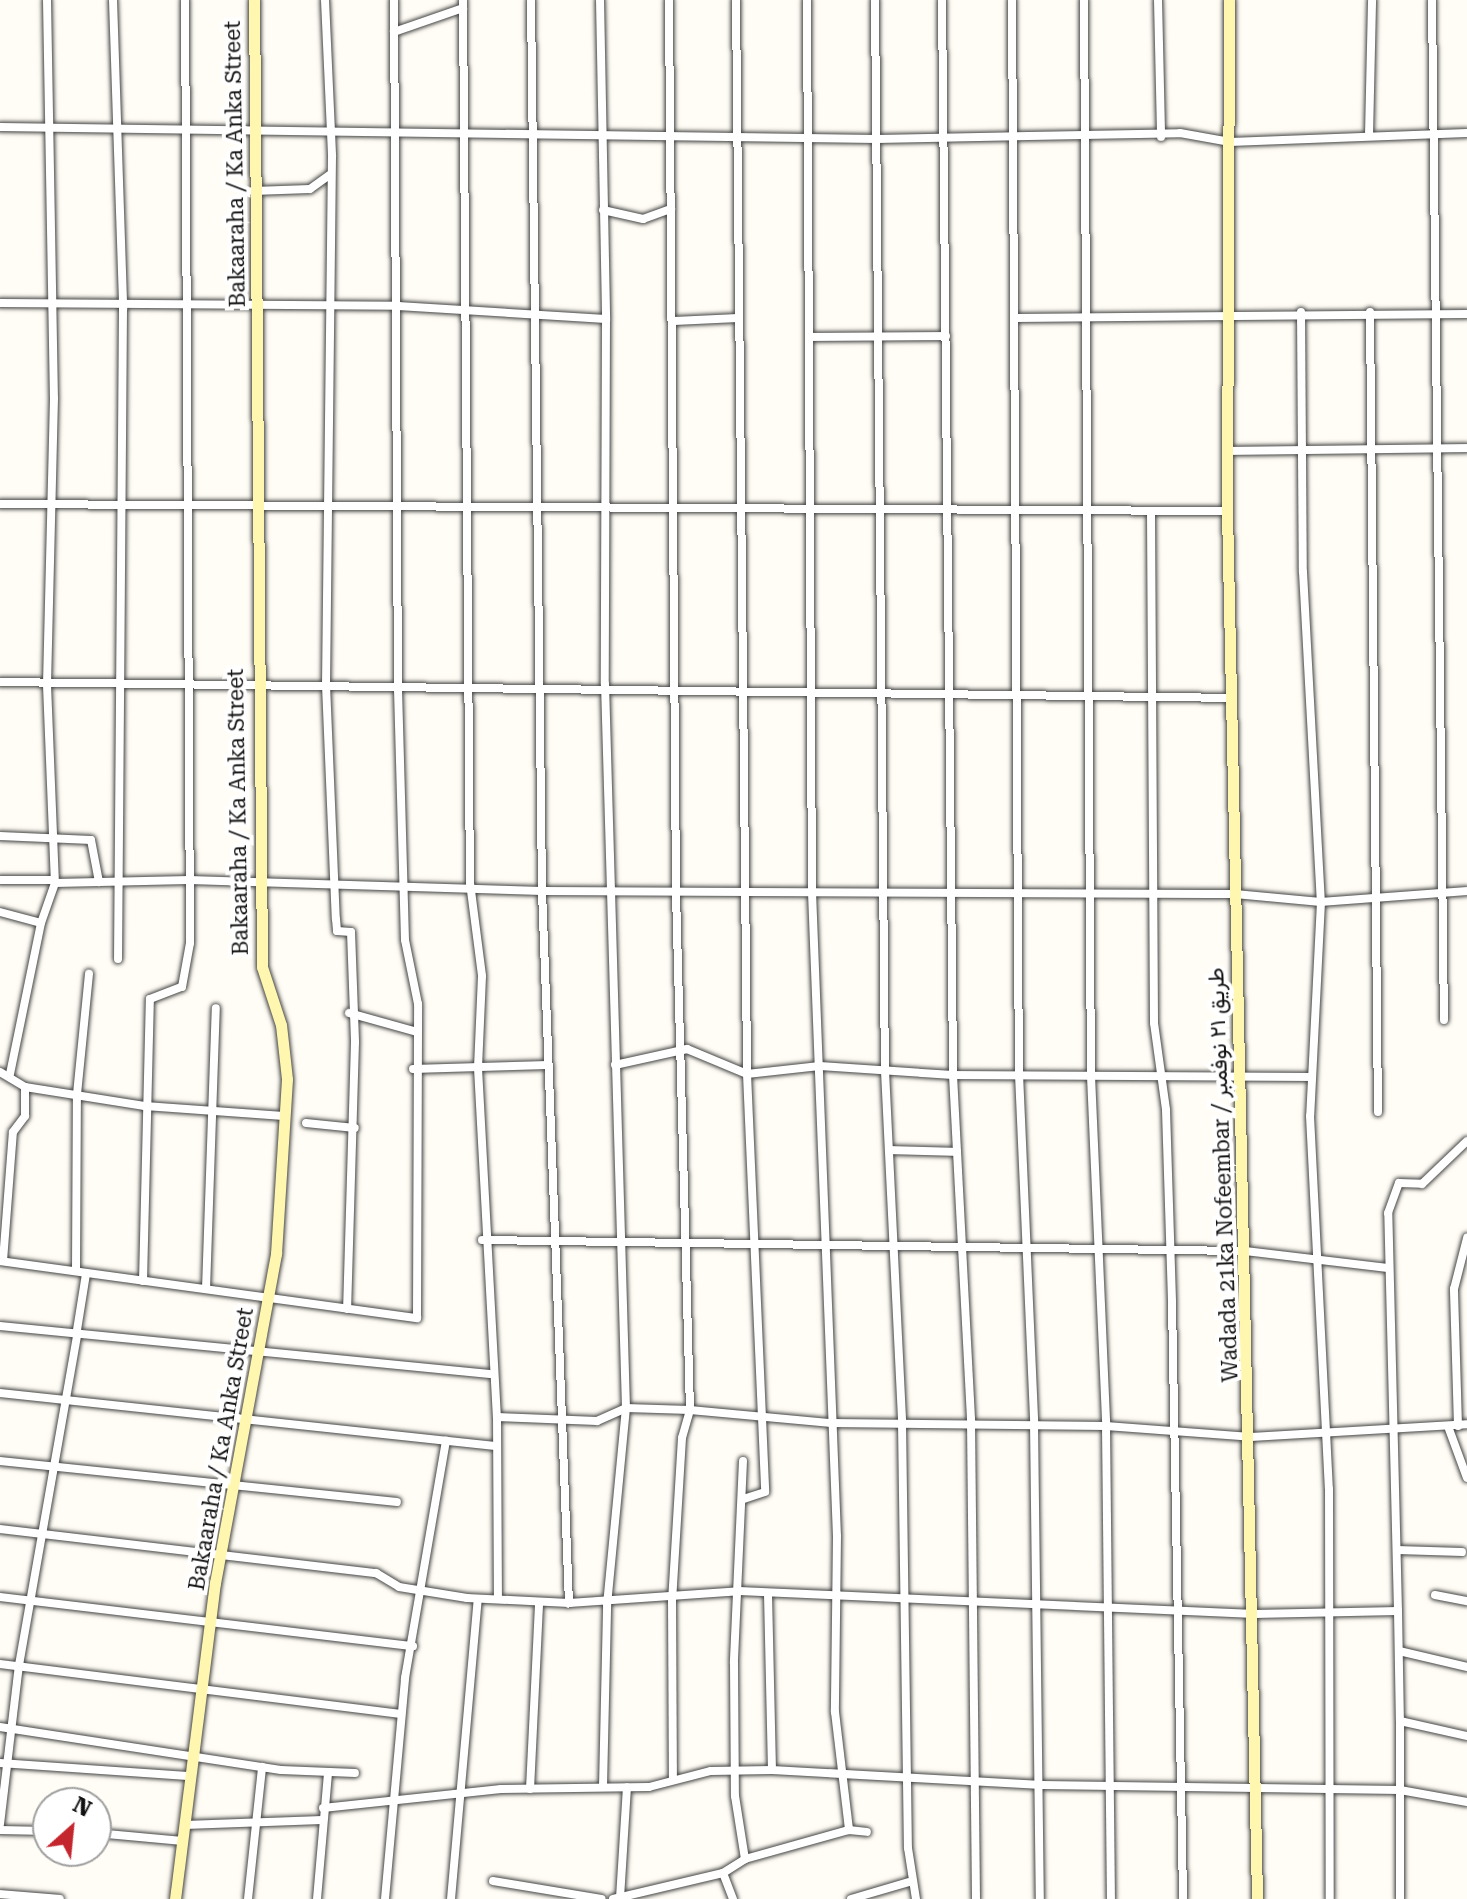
<!DOCTYPE html>
<html>
<head>
<meta charset="utf-8">
<style>
	body { margin:0 }
	#map { position:relative; width:1467px; height:1899px; overflow:hidden; background:#fffdf5; font-family:"Roboto Serif",Vazirmatn,serif }
	div>[style] { position:absolute }
	.roads { filter:drop-shadow(0 0 2px #444) drop-shadow(0 0 2px #444) }
	.street>* { height:8px; margin:-4px; padding:0 4px; transform-origin:4px; border-radius:4px; background:#fff }
	.secondary>* { height:11px; margin:-5.5px; padding:0 5.5px; transform-origin:5.5px; border-radius:5.5px; background:#fff6b0 }
	span { translate:-50% -50%; white-space:nowrap; text-align:center; line-height:1.15; -webkit-text-stroke:8px #fff; paint-order:stroke }
	.street-label { font-size:22px; color:#111 }
	.north { position:absolute; left:32px; top:1787px; width:80px; height:80px; box-sizing:border-box; background:#fff; border:2px solid #a0a0a0; border-radius:50%; rotate:27deg; font-size:22px; font-weight:700; line-height:32px; text-align:center; color:#111 }
	.north::after { content:''; display:block; margin:auto; width:28px; height:36px; background:#c4262e; clip-path:polygon(50% 0,100% 100%,50% 72%,0 100%) }
</style>
</head>
<body>
<div id="map">
	<div class="roads">
		<div class="street">
			<div style="left:47px;top:0;width:398px;rotate:89deg"></div>
			<div style="left:54px;top:398px;width:287px;rotate:91.4deg"></div>
			<div style="left:47px;top:685px;width:198px;rotate:87.7deg"></div>
			<div style="left:113px;top:0;width:309px;rotate:88.1deg"></div>
			<div style="left:123px;top:309px;width:650px;rotate:90.44deg"></div>
			<div style="left:325px;top:0;width:157px;rotate:87.4deg"></div>
			<div style="left:332px;top:157px;width:528px;rotate:90.65deg"></div>
			<div style="left:326px;top:685px;width:234px;rotate:87.6deg"></div>
			<div style="left:336px;top:919px;width:12px;rotate:85deg"></div>
			<div style="left:337px;top:931px;width:14px;rotate:4deg"></div>
			<div style="left:351px;top:932px;width:110px;rotate:87.9deg"></div>
			<div style="left:355px;top:1042px;width:267px;rotate:91.7deg"></div>
			<div style="left:463px;top:0;width:883px;rotate:89.55deg"></div>
			<div style="left:470px;top:883px;width:94px;rotate:82.6deg"></div>
			<div style="left:482px;top:976px;width:92px;rotate:92.5deg"></div>
			<div style="left:478px;top:1068px;width:350px;rotate:86.9deg"></div>
			<div style="left:497px;top:1417px;width:182px;rotate:89.7deg"></div>
			<div style="left:531px;top:0;width:891px;rotate:89.29deg"></div>
			<div style="left:542px;top:891px;width:713px;rotate:87.83deg"></div>
			<div style="left:569px;top:1603px;width:170px;rotate:-4deg"></div>
			<div style="left:739px;top:1591px;width:516px;rotate:2.56deg"></div>
			<div style="left:1254px;top:1614px;width:144px;rotate:-1.2deg"></div>
			<div style="left:1398px;top:1611px;width:110px;rotate:89deg"></div>
			<div style="left:1400px;top:1721px;width:69px;rotate:12.6deg"></div>
			<div style="left:600px;top:0;width:319px;rotate:88.9deg"></div>
			<div style="left:669px;top:0;width:893px;rotate:89.55deg"></div>
			<div style="left:676px;top:893px;width:517px;rotate:88.45deg"></div>
			<div style="left:690px;top:1410px;width:142px;rotate:5.3deg"></div>
			<div style="left:831px;top:1423px;width:275px;rotate:0.6deg"></div>
			<div style="left:1106px;top:1426px;width:473px;rotate:89.4deg"></div>
			<div style="left:736px;top:0;width:1074px;rotate:89.41deg"></div>
			<div style="left:747px;top:1074px;width:418px;rotate:87.5deg"></div>
			<div style="left:765px;top:1492px;width:23px;rotate:162deg"></div>
			<div style="left:807px;top:0;width:892px;rotate:89.68deg"></div>
			<div style="left:812px;top:892px;width:644px;rotate:87.78deg"></div>
			<div style="left:837px;top:1536px;width:176px;rotate:90.7deg"></div>
			<div style="left:835px;top:1712px;width:119px;rotate:83.2deg"></div>
			<div style="left:875px;top:0;width:1071px;rotate:89.47deg"></div>
			<div style="left:885px;top:1071px;width:352px;rotate:87.2deg"></div>
			<div style="left:902px;top:1423px;width:425px;rotate:89.2deg"></div>
			<div style="left:908px;top:1848px;width:52px;rotate:81.1deg"></div>
			<div style="left:942px;top:0;width:1075px;rotate:89.41deg"></div>
			<div style="left:953px;top:1075px;width:346px;rotate:87deg"></div>
			<div style="left:971px;top:1421px;width:478px;rotate:89.4deg"></div>
			<div style="left:1012px;top:0;width:1074px;rotate:89.63deg"></div>
			<div style="left:1019px;top:1074px;width:349px;rotate:87.5deg"></div>
			<div style="left:1034px;top:1423px;width:476px;rotate:89.3deg"></div>
			<div style="left:1084px;top:0;width:1076px;rotate:89.63deg"></div>
			<div style="left:1091px;top:1076px;width:350px;rotate:87.5deg"></div>
			<div style="left:1106px;top:1426px;width:145px;rotate:4.3deg"></div>
			<div style="left:1251px;top:1437px;width:216px;rotate:-3.4deg"></div>
			<div style="left:1158px;top:0;width:137px;rotate:88.7deg"></div>
			<div style="left:1432px;top:0;width:1020px;rotate:89.33deg"></div>
			<div style="left:394px;top:32px;width:73px;rotate:-19.2deg"></div>
			<div style="left:0;top:127px;width:877px;rotate:0.78deg"></div>
			<div style="left:877px;top:139px;width:303px;rotate:-1.1deg"></div>
			<div style="left:1180px;top:133px;width:51px;rotate:10.2deg"></div>
			<div style="left:1230px;top:142px;width:237px;rotate:-2.2deg"></div>
			<div style="left:1369px;top:135px;width:135px;rotate:-88.7deg"></div>
			<div style="left:253px;top:191px;width:57px;rotate:-2deg"></div>
			<div style="left:310px;top:189px;width:24px;rotate:-36deg"></div>
			<div style="left:603px;top:210px;width:41px;rotate:12.7deg"></div>
			<div style="left:643px;top:219px;width:30px;rotate:-20deg"></div>
			<div style="left:0;top:303px;width:398px;rotate:0.4deg"></div>
			<div style="left:398px;top:306px;width:208px;rotate:3.6deg"></div>
			<div style="left:606px;top:319px;width:365px;rotate:90.2deg"></div>
			<div style="left:605px;top:684px;width:724px;rotate:88.34deg"></div>
			<div style="left:626px;top:1408px;width:64px;rotate:1.8deg"></div>
			<div style="left:690px;top:1410px;width:29px;rotate:106deg"></div>
			<div style="left:682px;top:1438px;width:162px;rotate:93.5deg"></div>
			<div style="left:672px;top:1600px;width:179px;rotate:89.7deg"></div>
			<div style="left:1301px;top:312px;width:260px;rotate:89.6deg"></div>
			<div style="left:1303px;top:572px;width:330px;rotate:86.9deg"></div>
			<div style="left:1321px;top:902px;width:146px;rotate:-4.3deg"></div>
			<div style="left:1370px;top:312px;width:800px;rotate:89.43deg"></div>
			<div style="left:1015px;top:318px;width:452px;rotate:-0.5deg"></div>
			<div style="left:674px;top:321px;width:64px;rotate:-2.7deg"></div>
			<div style="left:809px;top:337px;width:137px;rotate:-0.4deg"></div>
			<div style="left:1228px;top:451px;width:239px;rotate:-0.7deg"></div>
			<div style="left:0;top:504px;width:1227px;rotate:0.33deg"></div>
			<div style="left:1151px;top:514px;width:509px;rotate:89.66deg"></div>
			<div style="left:1154px;top:1023px;width:88px;rotate:82.1deg"></div>
			<div style="left:1166px;top:1110px;width:192px;rotate:88.2deg"></div>
			<div style="left:1172px;top:1302px;width:597px;rotate:88.94deg"></div>
			<div style="left:0;top:682px;width:1231px;rotate:0.74deg"></div>
			<div style="left:0;top:836px;width:91px;rotate:2.5deg"></div>
			<div style="left:91px;top:840px;width:43px;rotate:79.2deg"></div>
			<div style="left:0;top:880px;width:53px"></div>
			<div style="left:0;top:912px;width:42px;rotate:15deg"></div>
			<div style="left:41px;top:923px;width:42px;rotate:-70.7deg"></div>
			<div style="left:55px;top:883px;width:134px;rotate:-1.3deg"></div>
			<div style="left:189px;top:880px;width:353px;rotate:1.8deg"></div>
			<div style="left:542px;top:891px;width:693px;rotate:0.25deg"></div>
			<div style="left:1235px;top:894px;width:86px;rotate:5.3deg"></div>
			<div style="left:1321px;top:902px;width:214px;rotate:92.9deg"></div>
			<div style="left:1310px;top:1116px;width:373px;rotate:87.1deg"></div>
			<div style="left:1329px;top:1489px;width:410px;rotate:89.9deg"></div>
			<div style="left:349px;top:1013px;width:71px;rotate:15.6deg"></div>
			<div style="left:615px;top:1065px;width:74px;rotate:-12.5deg"></div>
			<div style="left:687px;top:1049px;width:65px;rotate:22.6deg"></div>
			<div style="left:747px;top:1074px;width:73px;rotate:-6.3deg"></div>
			<div style="left:820px;top:1066px;width:133px;rotate:3.9deg"></div>
			<div style="left:953px;top:1075px;width:358px;rotate:0.3deg"></div>
			<div style="left:413px;top:1069px;width:134px;rotate:-1.7deg"></div>
			<div style="left:0;top:1072px;width:29px;rotate:31deg"></div>
			<div style="left:25px;top:1087px;width:121px;rotate:9deg"></div>
			<div style="left:145px;top:1106px;width:139px;rotate:4.1deg"></div>
			<div style="left:10px;top:1074px;width:154px;rotate:-78.4deg"></div>
			<div style="left:306px;top:1123px;width:49px;rotate:5.8deg"></div>
			<div style="left:891px;top:1150px;width:66px;rotate:1.7deg"></div>
			<div style="left:482px;top:1240px;width:763px;rotate:0.83deg"></div>
			<div style="left:1245px;top:1251px;width:144px;rotate:6.8deg"></div>
			<div style="left:0;top:1261px;width:421px;rotate:7.8deg"></div>
			<div style="left:417px;top:1318px;width:314px;rotate:-89.8deg"></div>
			<div style="left:418px;top:1004px;width:65px;rotate:-101.5deg"></div>
			<div style="left:405px;top:940px;width:250px;rotate:-91.6deg"></div>
			<div style="left:398px;top:690px;width:690px;rotate:-90.33deg"></div>
			<div style="left:3px;top:1261px;width:129px;rotate:-85.6deg"></div>
			<div style="left:13px;top:1132px;width:20px;rotate:-53deg"></div>
			<div style="left:25px;top:1116px;width:29px;rotate:-90deg"></div>
			<div style="left:76px;top:1271px;width:177px;rotate:-89.7deg"></div>
			<div style="left:77px;top:1094px;width:121px;rotate:-84.3deg"></div>
			<div style="left:143px;top:1281px;width:282px;rotate:-88.6deg"></div>
			<div style="left:150px;top:999px;width:34px;rotate:-21deg"></div>
			<div style="left:182px;top:987px;width:45px;rotate:-79.7deg"></div>
			<div style="left:190px;top:943px;width:943px;rotate:-90.3deg"></div>
			<div style="left:206px;top:1289px;width:281px;rotate:-88deg"></div>
			<div style="left:0;top:1326px;width:492px;rotate:5.6deg"></div>
			<div style="left:77px;top:1330px;width:57px;rotate:-80.9deg"></div>
			<div style="left:0;top:1393px;width:498px;rotate:6.1deg"></div>
			<div style="left:497px;top:1417px;width:100px;rotate:2.3deg"></div>
			<div style="left:597px;top:1421px;width:32px;rotate:-24deg"></div>
			<div style="left:1458px;top:1426px;width:137px;rotate:-91.7deg"></div>
			<div style="left:1454px;top:1289px;width:53px;rotate:-75.7deg"></div>
			<div style="left:1449px;top:1429px;width:52px;rotate:69.8deg"></div>
			<div style="left:0;top:1461px;width:399px;rotate:5.9deg"></div>
			<div style="left:743px;top:1461px;width:202px;rotate:92.6deg"></div>
			<div style="left:734px;top:1663px;width:133px;rotate:89.6deg"></div>
			<div style="left:735px;top:1796px;width:64px;rotate:81deg"></div>
			<div style="left:0;top:1529px;width:379px;rotate:6.7deg"></div>
			<div style="left:376px;top:1573px;width:27px;rotate:31deg"></div>
			<div style="left:399px;top:1587px;width:69px;rotate:9.2deg"></div>
			<div style="left:467px;top:1598px;width:102px;rotate:2.8deg"></div>
			<div style="left:1397px;top:1550px;width:65px;rotate:1.8deg"></div>
			<div style="left:768px;top:1594px;width:176px;rotate:88.7deg"></div>
			<div style="left:1435px;top:1595px;width:33px;rotate:11deg"></div>
			<div style="left:0;top:1597px;width:416px;rotate:6.8deg"></div>
			<div style="left:1398px;top:1611px;width:398px;rotate:-91.4deg"></div>
			<div style="left:1388px;top:1213px;width:32px;rotate:-70deg"></div>
			<div style="left:1399px;top:1183px;width:23px;rotate:2deg"></div>
			<div style="left:1422px;top:1184px;width:62px;rotate:-43.7deg"></div>
			<div style="left:1399px;top:1651px;width:70px;rotate:13.2deg"></div>
			<div style="left:0;top:1664px;width:404px;rotate:7.1deg"></div>
			<div style="left:1400px;top:1721px;width:178px;rotate:90deg"></div>
			<div style="left:0;top:1727px;width:284px;rotate:8.7deg"></div>
			<div style="left:281px;top:1770px;width:74px;rotate:2.3deg"></div>
			<div style="left:0;top:1763px;width:188px;rotate:4deg"></div>
			<div style="left:603px;top:1787px;width:182px;rotate:-88.7deg"></div>
			<div style="left:607px;top:1605px;width:198px;rotate:-84.5deg"></div>
			<div style="left:530px;top:1789px;width:187px;rotate:-87.2deg"></div>
			<div style="left:323px;top:1808px;width:179px;rotate:-6.1deg"></div>
			<div style="left:501px;top:1789px;width:148px;rotate:-0.8deg"></div>
			<div style="left:649px;top:1787px;width:64px;rotate:-14.5deg"></div>
			<div style="left:711px;top:1771px;width:61px;rotate:-0.9deg"></div>
			<div style="left:772px;top:1770px;width:270px;rotate:3.2deg"></div>
			<div style="left:1042px;top:1785px;width:358px;rotate:0.8deg"></div>
			<div style="left:1400px;top:1790px;width:68px;rotate:10.2deg"></div>
			<div style="left:0;top:1824px;width:160px;rotate:-83.2deg"></div>
			<div style="left:19px;top:1665px;width:335px;rotate:-80deg"></div>
			<div style="left:185px;top:1825px;width:137px;rotate:-2.1deg"></div>
			<div style="left:0;top:1830px;width:48px;rotate:1.2deg"></div>
			<div style="left:96px;top:1833px;width:87px;rotate:5.3deg"></div>
			<div style="left:723px;top:1873px;width:28px;rotate:69deg"></div>
			<div style="left:493px;top:1881px;width:110px;rotate:9.4deg"></div>
			<div style="left:0;top:1894px;width:60px;rotate:4.8deg"></div>
			<div style="left:620px;top:1898px;width:111px;rotate:-86.4deg"></div>
			<div style="left:248px;top:1899px;width:133px;rotate:-83.9deg"></div>
			<div style="left:317px;top:1899px;width:125px;rotate:-85deg"></div>
			<div style="left:385px;top:1899px;width:222px;rotate:-84.8deg"></div>
			<div style="left:405px;top:1678px;width:241px;rotate:-80.2deg"></div>
			<div style="left:451px;top:1899px;width:301px;rotate:-84.9deg"></div>
			<div style="left:613px;top:1899px;width:113px;rotate:-13.3deg"></div>
			<div style="left:723px;top:1873px;width:26px;rotate:-32deg"></div>
			<div style="left:745px;top:1859px;width:108px;rotate:-15.6deg"></div>
			<div style="left:849px;top:1830px;width:18px;rotate:6deg"></div>
			<div style="left:851px;top:1899px;width:60px;rotate:-16.3deg"></div>
		</div>
		<div class="secondary">
			<div style="left:1229px;top:0;width:511px;rotate:90.22deg"></div>
			<div style="left:1227px;top:511px;width:1388px;rotate:88.76deg"></div>
			<div style="left:175px;top:1899px;width:319px;rotate:-82.8deg"></div>
			<div style="left:215px;top:1583px;width:335px;rotate:-79.5deg"></div>
			<div style="left:276px;top:1254px;width:175px;rotate:-86.4deg"></div>
			<div style="left:287px;top:1079px;width:54px;rotate:-96.3deg"></div>
			<div style="left:281px;top:1025px;width:61px;rotate:-108.1deg"></div>
			<div style="left:262px;top:967px;width:967px;rotate:-90.47deg"></div>
		</div>
	</div>
	<div class="street-label">
		<span style="left:235px;top:164px;rotate:-91deg">Bakaaraha / Ka Anka Street</span>
		<span style="left:238px;top:812px;rotate:-91deg">Bakaaraha / Ka Anka Street</span>
		<span style="left:1223px;top:1175px;rotate:-92deg">Wadada 21ka Nofeembar / طريق ٢١ نوفمبر</span>
		<span style="left:221px;top:1449px;rotate:-80deg">Bakaaraha / Ka Anka Street</span>
	</div>
	<div class="north">N</div>
</div>
</body>
</html>
